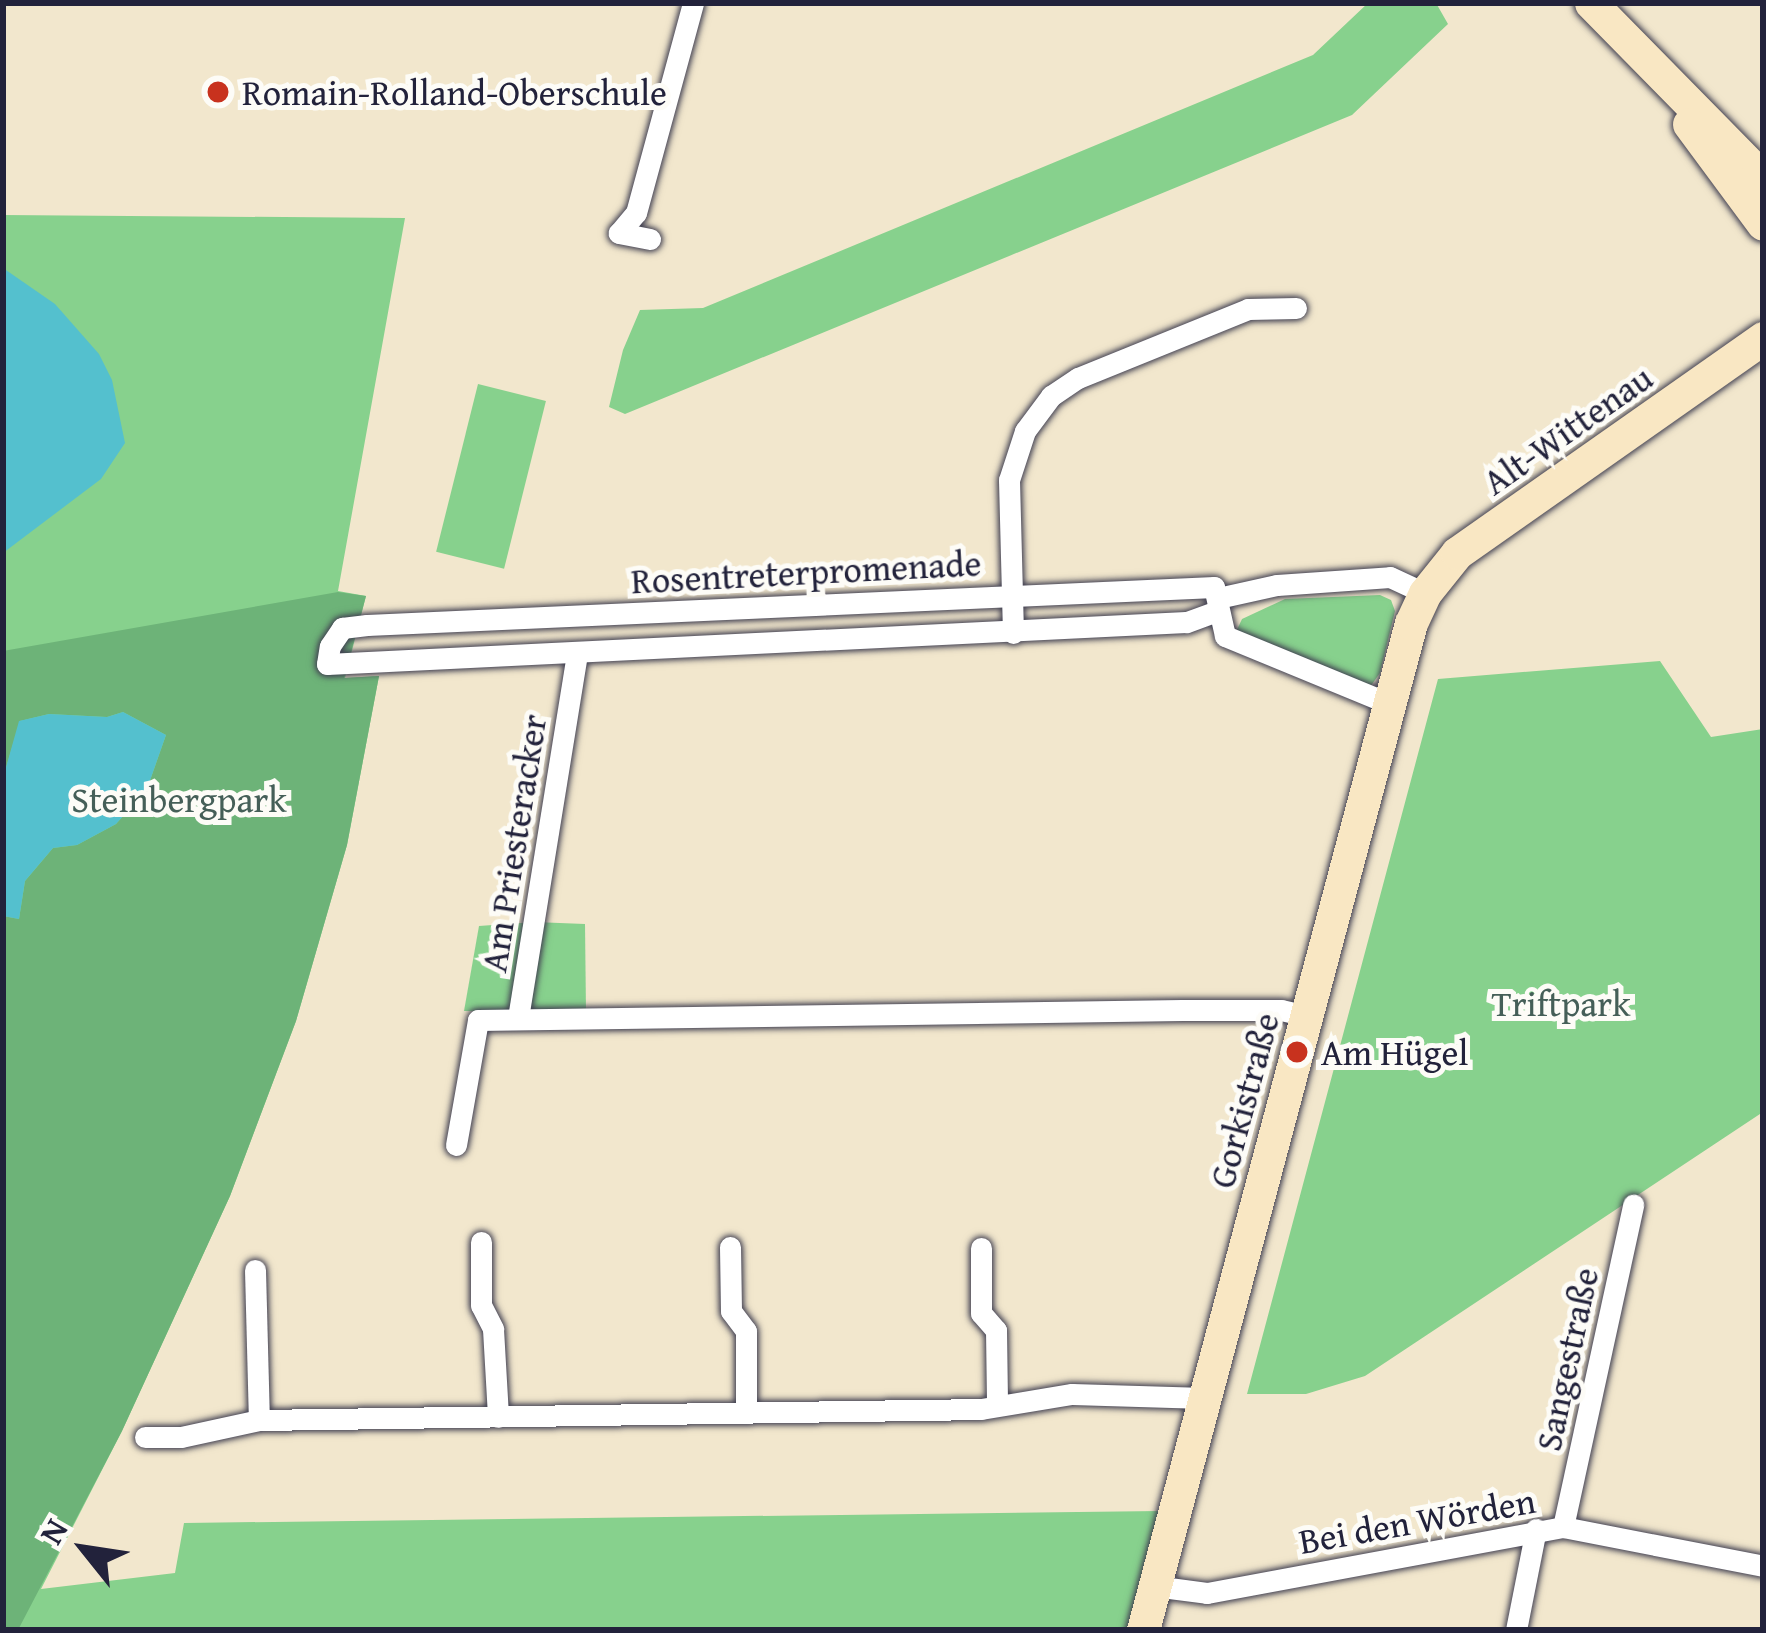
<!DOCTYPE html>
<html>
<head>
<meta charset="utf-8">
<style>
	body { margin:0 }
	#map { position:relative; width:1766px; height:1633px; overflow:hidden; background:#f2e7cd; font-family:"Gentium Book Plus",serif }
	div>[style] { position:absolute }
	.green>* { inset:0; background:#87d18d; transform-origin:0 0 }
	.forest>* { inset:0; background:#6db378 }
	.water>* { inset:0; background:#54c0ce }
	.roads { filter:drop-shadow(0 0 3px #414051) drop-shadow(0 0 3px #414051) }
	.street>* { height:21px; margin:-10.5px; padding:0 10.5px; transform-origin:10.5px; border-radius:10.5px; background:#fff }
	.secondary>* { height:33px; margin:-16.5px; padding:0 16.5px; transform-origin:16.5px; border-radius:16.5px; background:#f9e7c3 }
	.dots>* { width:33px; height:33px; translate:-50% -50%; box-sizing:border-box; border:6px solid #fdfcf7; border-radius:50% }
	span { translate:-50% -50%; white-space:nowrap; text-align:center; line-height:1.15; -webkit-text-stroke:10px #fdfcf7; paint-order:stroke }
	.poi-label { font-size:36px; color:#22223b }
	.left { translate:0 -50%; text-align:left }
	.street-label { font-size:36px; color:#22223b }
	.park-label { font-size:36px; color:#455f58 }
	.frame { position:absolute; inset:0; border:6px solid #22223b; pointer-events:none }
	.north { position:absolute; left:24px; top:1489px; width:120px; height:120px; -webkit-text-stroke:9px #fdfcf7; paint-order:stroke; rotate:300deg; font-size:33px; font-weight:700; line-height:48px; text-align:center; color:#22223b }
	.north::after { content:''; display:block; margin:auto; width:42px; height:54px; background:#22223b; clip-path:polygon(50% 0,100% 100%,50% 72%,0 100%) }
</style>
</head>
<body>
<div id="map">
	<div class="green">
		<div style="clip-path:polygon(1368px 3px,1436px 3px,1448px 24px,1352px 115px,625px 414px,609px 407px,623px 350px,640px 310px,703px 308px,1313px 55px)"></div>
		<div style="clip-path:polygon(3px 215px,405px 218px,338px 591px,366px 596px,345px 678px,379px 676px,347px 845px,296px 1021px,230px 1196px,122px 1431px,41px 1589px,175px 1573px,184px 1523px,1160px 1511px,1127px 1630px,3px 1630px)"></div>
		<div style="left:478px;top:384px;width:70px;height:173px;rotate:14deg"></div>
		<div style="clip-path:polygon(1380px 595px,1391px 600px,1395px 611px,1380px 673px,1370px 687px,1236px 632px,1242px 619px,1285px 599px)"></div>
		<div style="clip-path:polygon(1660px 661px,1711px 737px,1763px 729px,1763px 1112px,1365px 1376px,1306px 1394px,1247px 1394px,1438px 679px)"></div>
		<div style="clip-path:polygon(534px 922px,585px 924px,586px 1013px,464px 1011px,479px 926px)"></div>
	</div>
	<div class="forest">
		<div style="clip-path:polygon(338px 592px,366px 596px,344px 678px,379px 676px,347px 845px,296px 1021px,230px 1196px,122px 1431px,18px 1630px,3px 1630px,3px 916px,19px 919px,25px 881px,53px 848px,77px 845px,116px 824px,147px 789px,166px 735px,123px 712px,107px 717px,49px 714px,20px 721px,3px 778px,3px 651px)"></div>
	</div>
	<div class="water">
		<div style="clip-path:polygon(3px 268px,55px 304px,99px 354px,112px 380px,125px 443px,101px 479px,3px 553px)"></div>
		<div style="clip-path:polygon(123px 712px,166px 735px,147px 789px,116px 824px,77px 845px,53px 848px,25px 881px,19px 919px,3px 916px,3px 778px,19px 721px,49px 714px,107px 717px)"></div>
	</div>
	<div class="roads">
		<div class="street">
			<div style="left:650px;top:239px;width:32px;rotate:-169deg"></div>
			<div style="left:619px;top:233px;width:26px;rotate:-50deg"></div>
			<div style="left:636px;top:213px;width:218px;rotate:-74.8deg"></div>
			<div style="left:1218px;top:598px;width:60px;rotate:-12.4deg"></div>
			<div style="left:1277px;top:585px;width:113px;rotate:-4deg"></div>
			<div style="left:1390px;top:577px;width:38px;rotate:25deg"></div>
			<div style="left:1217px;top:611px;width:33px;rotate:160deg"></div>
			<div style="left:1186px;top:622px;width:860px;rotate:177.2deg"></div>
			<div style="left:327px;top:664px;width:18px;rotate:-81deg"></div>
			<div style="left:330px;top:646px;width:22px;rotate:-56deg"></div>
			<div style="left:342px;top:628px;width:25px;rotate:-7deg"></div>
			<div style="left:367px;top:625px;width:848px;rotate:-2.57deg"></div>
			<div style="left:1214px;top:587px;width:50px;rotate:77.3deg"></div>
			<div style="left:1225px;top:636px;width:178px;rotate:22.4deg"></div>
			<div style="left:1013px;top:633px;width:153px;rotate:-91.5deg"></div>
			<div style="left:1009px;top:480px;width:52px;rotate:-71.9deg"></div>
			<div style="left:1025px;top:431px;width:44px;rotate:-53.4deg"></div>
			<div style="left:1051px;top:396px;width:32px;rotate:-34deg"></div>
			<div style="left:1078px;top:378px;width:183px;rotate:-22.1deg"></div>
			<div style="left:1248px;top:309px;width:48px;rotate:-1.2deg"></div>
			<div style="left:518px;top:1018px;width:368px;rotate:-80.8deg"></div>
			<div style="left:456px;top:1145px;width:127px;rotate:-80deg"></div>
			<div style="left:478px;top:1020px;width:704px;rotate:-0.81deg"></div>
			<div style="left:1182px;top:1010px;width:99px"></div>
			<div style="left:1281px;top:1010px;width:26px;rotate:13deg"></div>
			<div style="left:481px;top:1242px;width:63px;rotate:90deg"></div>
			<div style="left:481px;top:1305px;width:27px;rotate:63deg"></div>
			<div style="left:493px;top:1329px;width:88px;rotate:86.7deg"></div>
			<div style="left:730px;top:1247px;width:64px;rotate:89.1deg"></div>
			<div style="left:731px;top:1311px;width:25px;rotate:53deg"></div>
			<div style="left:746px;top:1331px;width:82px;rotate:90deg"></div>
			<div style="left:981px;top:1248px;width:65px;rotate:90deg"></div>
			<div style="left:981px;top:1313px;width:23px;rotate:49deg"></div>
			<div style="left:996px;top:1330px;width:75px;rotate:89.2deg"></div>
			<div style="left:255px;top:1270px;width:150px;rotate:88.5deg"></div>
			<div style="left:145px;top:1437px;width:36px"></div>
			<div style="left:181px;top:1437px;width:80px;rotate:-12.3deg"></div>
			<div style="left:259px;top:1420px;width:722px;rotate:-0.87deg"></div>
			<div style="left:981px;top:1409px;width:92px;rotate:-9.4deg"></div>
			<div style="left:1072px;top:1394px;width:133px;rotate:1.7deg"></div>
			<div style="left:1563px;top:1527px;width:330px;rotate:-77.7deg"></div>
			<div style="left:1154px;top:1586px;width:53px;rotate:7.5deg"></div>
			<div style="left:1207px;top:1593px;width:362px;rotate:-10.5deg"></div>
			<div style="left:1563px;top:1527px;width:204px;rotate:11deg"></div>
			<div style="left:1516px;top:1630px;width:103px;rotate:-78.8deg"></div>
		</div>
		<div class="secondary">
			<div style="left:1591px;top:3px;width:245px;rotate:45.5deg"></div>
			<div style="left:1689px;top:124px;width:124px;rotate:53.5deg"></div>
			<div style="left:1143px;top:1630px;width:1042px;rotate:-75.1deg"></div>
			<div style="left:1411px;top:623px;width:33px;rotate:-65deg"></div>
			<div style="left:1425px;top:593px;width:51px;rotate:-51.3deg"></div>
			<div style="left:1457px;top:553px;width:374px;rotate:-35.1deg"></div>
		</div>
	</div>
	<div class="dots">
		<div style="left:218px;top:92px;background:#c8321e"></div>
		<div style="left:1297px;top:1052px;background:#c8321e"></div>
	</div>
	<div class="poi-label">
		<span class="left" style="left:242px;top:92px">Romain-Rolland-Oberschule</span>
		<span class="left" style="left:1321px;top:1052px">Am Hügel</span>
	</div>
	<div class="street-label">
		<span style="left:1567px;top:429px;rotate:-35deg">Alt-Wittenau</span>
		<span style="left:806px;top:571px;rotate:-3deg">Rosentreterpromenade</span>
		<span style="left:513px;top:843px;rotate:-81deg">Am Priesteracker</span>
		<span style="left:1243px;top:1100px;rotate:-75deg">Gorkistraße</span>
		<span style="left:1566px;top:1359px;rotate:-78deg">Sangestraße</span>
		<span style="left:1417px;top:1520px;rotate:-10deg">Bei den Wörden</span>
	</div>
	<div class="park-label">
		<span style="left:179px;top:799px">Steinbergpark</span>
		<span style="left:1561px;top:1003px">Triftpark</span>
	</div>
	<div class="frame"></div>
	<div class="north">N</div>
</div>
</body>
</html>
